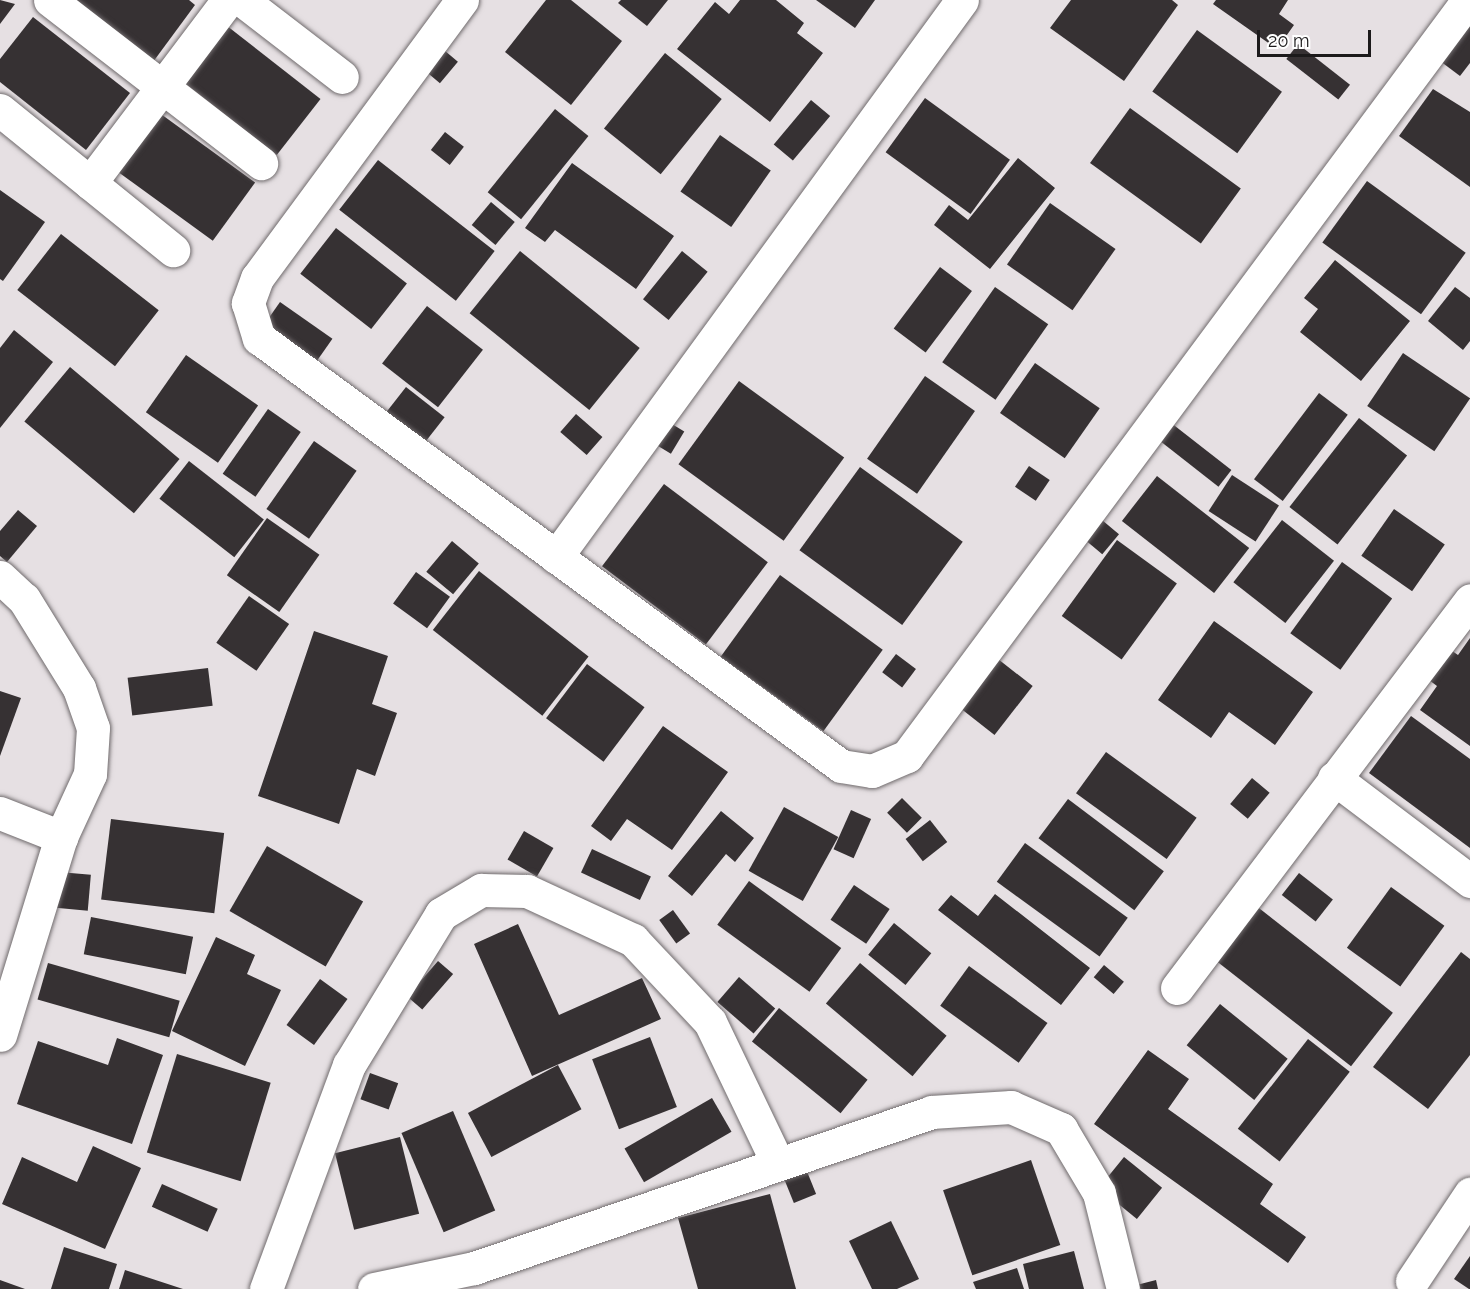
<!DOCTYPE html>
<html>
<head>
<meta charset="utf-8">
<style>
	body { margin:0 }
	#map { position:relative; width:1470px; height:1289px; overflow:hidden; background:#e6e0e3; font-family:Raleway,sans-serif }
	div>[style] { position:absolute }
	.building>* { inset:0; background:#363133; transform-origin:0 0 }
	.roads { filter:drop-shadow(0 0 2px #706b6d) drop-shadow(0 0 2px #706b6d) }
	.minor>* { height:33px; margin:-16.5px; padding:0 16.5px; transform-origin:16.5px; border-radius:16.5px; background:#fff }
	span { translate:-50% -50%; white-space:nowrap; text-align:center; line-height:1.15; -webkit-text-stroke:6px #fff; paint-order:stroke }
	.scale { position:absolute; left:1257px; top:30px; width:114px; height:27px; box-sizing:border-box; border:3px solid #1c1a1b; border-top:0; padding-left:8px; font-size:18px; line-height:21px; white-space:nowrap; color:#1c1a1b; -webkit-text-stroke:4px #fff; paint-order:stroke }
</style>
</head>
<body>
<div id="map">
	<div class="building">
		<div style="clip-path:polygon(0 0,15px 4px,0 24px)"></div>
		<div style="clip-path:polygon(70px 0,189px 0,195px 5px,153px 62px)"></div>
		<div style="clip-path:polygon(546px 0,571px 0,622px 41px,571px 105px,505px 52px)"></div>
		<div style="clip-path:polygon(621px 0,668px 0,647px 26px,618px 3px)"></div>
		<div style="clip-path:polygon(740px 0,776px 0,804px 23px,797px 33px,823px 53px,770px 122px,677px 49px,715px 2px,729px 14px)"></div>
		<div style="clip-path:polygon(816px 0,875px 0,855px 28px)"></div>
		<div style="clip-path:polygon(1071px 0,1172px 0,1178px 5px,1124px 81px,1050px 28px)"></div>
		<div style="clip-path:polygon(1216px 0,1288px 0,1279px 14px,1294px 25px,1277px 49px,1213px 4px)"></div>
		<div style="clip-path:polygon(33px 17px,130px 93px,86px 150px,0 82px,0 59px)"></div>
		<div style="left:222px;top:22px;width:125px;height:71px;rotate:38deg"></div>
		<div style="clip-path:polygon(1470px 23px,1470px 63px,1460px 76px,1440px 61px)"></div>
		<div style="left:1197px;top:30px;width:105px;height:76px;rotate:36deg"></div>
		<div style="left:1298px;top:44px;width:66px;height:19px;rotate:38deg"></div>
		<div style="left:438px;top:45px;width:26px;height:28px;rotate:40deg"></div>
		<div style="left:665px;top:53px;width:73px;height:97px;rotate:39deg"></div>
		<div style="clip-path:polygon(1433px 89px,1470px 112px,1470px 187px,1399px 136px)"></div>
		<div style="left:925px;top:98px;width:105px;height:67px;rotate:36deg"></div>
		<div style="left:811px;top:100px;width:25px;height:58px;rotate:40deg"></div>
		<div style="left:1130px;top:108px;width:137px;height:68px;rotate:36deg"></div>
		<div style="left:154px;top:109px;width:125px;height:72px;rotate:36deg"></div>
		<div style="left:555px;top:109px;width:43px;height:107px;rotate:39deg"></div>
		<div style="left:445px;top:132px;width:24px;height:23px;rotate:38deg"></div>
		<div style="left:720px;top:135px;width:62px;height:69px;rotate:35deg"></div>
		<div style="clip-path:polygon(1018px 158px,1055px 188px,990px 269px,934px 225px,949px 205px,968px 220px)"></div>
		<div style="left:378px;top:160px;width:148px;height:63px;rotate:38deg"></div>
		<div style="clip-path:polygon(572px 163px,674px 236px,636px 289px,555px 230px,545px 242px,525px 228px)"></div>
		<div style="left:1367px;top:181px;width:122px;height:76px;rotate:36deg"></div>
		<div style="clip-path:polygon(0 190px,45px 222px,3px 281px,0 279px)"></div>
		<div style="left:491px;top:202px;width:31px;height:30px;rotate:40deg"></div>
		<div style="left:1050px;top:203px;width:80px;height:75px;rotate:35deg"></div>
		<div style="left:336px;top:228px;width:90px;height:58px;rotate:38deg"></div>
		<div style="left:61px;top:234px;width:124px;height:71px;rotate:38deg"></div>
		<div style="left:520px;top:251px;width:154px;height:80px;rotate:39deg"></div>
		<div style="left:682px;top:251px;width:33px;height:62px;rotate:39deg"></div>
		<div style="clip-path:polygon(1335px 260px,1410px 321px,1361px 381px,1300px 332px,1318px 309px,1304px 298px)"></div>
		<div style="left:940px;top:267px;width:40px;height:77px;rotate:37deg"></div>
		<div style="left:995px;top:287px;width:65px;height:92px;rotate:35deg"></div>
		<div style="clip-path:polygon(1455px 287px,1470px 298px,1470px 341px,1463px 350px,1428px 321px)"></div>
		<div style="left:280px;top:302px;width:64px;height:36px;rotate:35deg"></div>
		<div style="left:427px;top:306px;width:71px;height:73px;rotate:38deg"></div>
		<div style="clip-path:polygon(14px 330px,53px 362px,0 428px,0 348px)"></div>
		<div style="left:1403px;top:353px;width:81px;height:64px;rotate:34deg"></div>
		<div style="left:186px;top:355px;width:88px;height:70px;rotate:35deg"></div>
		<div style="left:1035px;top:363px;width:79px;height:61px;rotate:35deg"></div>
		<div style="left:70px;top:367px;width:143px;height:71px;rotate:40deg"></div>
		<div style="left:925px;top:376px;width:61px;height:101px;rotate:35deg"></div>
		<div style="left:739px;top:381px;width:130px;height:103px;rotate:36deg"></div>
		<div style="left:406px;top:387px;width:49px;height:41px;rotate:38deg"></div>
		<div style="left:1319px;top:393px;width:36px;height:108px;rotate:37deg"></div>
		<div style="left:268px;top:409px;width:40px;height:79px;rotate:35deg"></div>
		<div style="left:576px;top:414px;width:35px;height:24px;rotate:41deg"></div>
		<div style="left:662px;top:418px;width:26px;height:26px;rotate:31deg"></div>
		<div style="left:1359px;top:418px;width:61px;height:113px;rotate:38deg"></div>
		<div style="left:1166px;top:419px;width:83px;height:21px;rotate:38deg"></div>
		<div style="left:314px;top:441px;width:52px;height:83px;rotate:35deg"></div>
		<div style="left:189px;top:461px;width:95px;height:48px;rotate:38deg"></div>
		<div style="left:1029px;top:466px;width:25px;height:25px;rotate:34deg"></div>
		<div style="left:860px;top:467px;width:127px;height:103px;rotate:36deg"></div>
		<div style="left:1232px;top:475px;width:56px;height:43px;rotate:33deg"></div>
		<div style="left:1157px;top:476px;width:117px;height:57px;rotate:38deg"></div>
		<div style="left:664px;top:484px;width:130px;height:103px;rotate:37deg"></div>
		<div style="left:1394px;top:509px;width:62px;height:57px;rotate:35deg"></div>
		<div style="clip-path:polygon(18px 510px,37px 526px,7px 562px,0 556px,0 531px)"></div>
		<div style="left:1096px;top:515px;width:30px;height:26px;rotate:40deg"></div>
		<div style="left:267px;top:518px;width:64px;height:70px;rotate:35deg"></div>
		<div style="left:1282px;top:520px;width:66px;height:79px;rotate:38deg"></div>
		<div style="left:1117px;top:540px;width:74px;height:94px;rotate:36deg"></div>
		<div style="left:452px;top:541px;width:35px;height:40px;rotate:40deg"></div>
		<div style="left:1342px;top:562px;width:62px;height:88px;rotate:36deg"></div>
		<div style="left:479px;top:571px;width:139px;height:75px;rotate:38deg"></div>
		<div style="left:416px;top:572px;width:42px;height:39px;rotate:36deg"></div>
		<div style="left:780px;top:575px;width:127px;height:101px;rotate:36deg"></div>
		<div style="left:249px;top:596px;width:49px;height:57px;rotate:35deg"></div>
		<div style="clip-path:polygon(1214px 621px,1313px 692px,1275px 745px,1229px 712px,1211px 738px,1158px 700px)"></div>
		<div style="clip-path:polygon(314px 631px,388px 656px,372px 704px,397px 713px,375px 776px,357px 769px,339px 824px,258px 796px)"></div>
		<div style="clip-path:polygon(1470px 638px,1470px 746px,1420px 710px,1437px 686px,1421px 674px,1442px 644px,1458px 655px)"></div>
		<div style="left:896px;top:654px;width:25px;height:23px;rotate:37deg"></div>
		<div style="left:998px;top:659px;width:44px;height:62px;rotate:38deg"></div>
		<div style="left:587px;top:664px;width:72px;height:68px;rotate:37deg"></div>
		<div style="left:208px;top:668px;width:38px;height:81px;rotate:83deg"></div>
		<div style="clip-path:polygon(0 691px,21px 698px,0 756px)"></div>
		<div style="clip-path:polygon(1411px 716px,1470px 759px,1470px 848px,1369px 773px)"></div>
		<div style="clip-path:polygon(663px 726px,728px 772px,672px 850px,627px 819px,611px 841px,591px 826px)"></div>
		<div style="left:1106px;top:752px;width:112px;height:51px;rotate:36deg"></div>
		<div style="left:1252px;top:778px;width:23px;height:34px;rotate:40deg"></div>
		<div style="left:902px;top:798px;width:28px;height:21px;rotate:45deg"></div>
		<div style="left:1068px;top:799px;width:120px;height:49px;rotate:37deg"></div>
		<div style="left:784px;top:807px;width:62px;height:73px;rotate:29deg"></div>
		<div style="left:851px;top:810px;width:22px;height:43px;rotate:24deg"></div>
		<div style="clip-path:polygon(721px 811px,754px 838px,735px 862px,726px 854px,692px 896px,668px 876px)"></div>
		<div style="left:111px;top:819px;width:114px;height:81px;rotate:7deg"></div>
		<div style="left:930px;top:820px;width:28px;height:31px;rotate:52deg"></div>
		<div style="left:524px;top:831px;width:34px;height:33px;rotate:30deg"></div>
		<div style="left:1025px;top:843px;width:127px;height:48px;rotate:36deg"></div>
		<div style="left:267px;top:846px;width:111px;height:75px;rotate:30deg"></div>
		<div style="left:592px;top:849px;width:65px;height:26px;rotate:25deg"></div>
		<div style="left:59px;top:872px;width:32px;height:36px;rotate:5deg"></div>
		<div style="left:1299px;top:873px;width:43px;height:28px;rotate:38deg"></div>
		<div style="left:749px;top:881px;width:114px;height:54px;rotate:36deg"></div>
		<div style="left:854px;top:885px;width:43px;height:42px;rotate:34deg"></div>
		<div style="left:1391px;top:887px;width:66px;height:75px;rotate:36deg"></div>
		<div style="clip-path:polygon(995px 894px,1090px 968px,1061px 1005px,938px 910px,951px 895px,978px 916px)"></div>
		<div style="left:1255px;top:905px;width:175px;height:68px;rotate:38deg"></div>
		<div style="left:673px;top:910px;width:29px;height:17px;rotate:54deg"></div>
		<div style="left:91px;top:917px;width:104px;height:38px;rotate:11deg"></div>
		<div style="left:894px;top:923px;width:48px;height:41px;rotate:39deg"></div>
		<div style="clip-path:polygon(518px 924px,559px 1015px,642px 978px,661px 1019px,532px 1076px,474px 944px)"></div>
		<div style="clip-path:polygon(216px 937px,255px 955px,247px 974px,281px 990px,245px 1066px,172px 1031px)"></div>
		<div style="clip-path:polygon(1461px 952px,1470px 959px,1470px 1055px,1428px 1109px,1373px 1067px)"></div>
		<div style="left:438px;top:961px;width:20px;height:47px;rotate:41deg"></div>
		<div style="left:48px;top:963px;width:137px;height:38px;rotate:16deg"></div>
		<div style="left:860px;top:963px;width:113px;height:53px;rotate:40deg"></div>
		<div style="left:1104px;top:965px;width:26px;height:16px;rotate:40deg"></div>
		<div style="left:969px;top:966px;width:97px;height:49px;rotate:36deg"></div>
		<div style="left:739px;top:977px;width:48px;height:33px;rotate:41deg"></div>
		<div style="left:320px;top:979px;width:34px;height:57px;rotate:36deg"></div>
		<div style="left:1220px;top:1004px;width:87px;height:53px;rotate:39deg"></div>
		<div style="left:779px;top:1008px;width:114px;height:43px;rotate:39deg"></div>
		<div style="left:650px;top:1037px;width:75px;height:62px;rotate:69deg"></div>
		<div style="clip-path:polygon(117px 1038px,163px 1055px,132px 1144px,17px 1104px,38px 1041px,108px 1065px)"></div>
		<div style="left:1308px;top:1039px;width:53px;height:114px;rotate:38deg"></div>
		<div style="clip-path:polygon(1148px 1050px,1189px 1079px,1168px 1109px,1273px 1184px,1260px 1204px,1306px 1237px,1288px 1263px,1094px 1124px)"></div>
		<div style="left:177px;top:1054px;width:98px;height:103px;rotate:17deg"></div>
		<div style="left:558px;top:1065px;width:50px;height:102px;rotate:62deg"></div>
		<div style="left:370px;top:1073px;width:30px;height:28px;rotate:20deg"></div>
		<div style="left:712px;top:1098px;width:39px;height:101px;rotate:60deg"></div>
		<div style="left:453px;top:1111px;width:108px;height:56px;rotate:67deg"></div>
		<div style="left:400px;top:1137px;width:79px;height:67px;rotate:76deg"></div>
		<div style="clip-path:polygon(93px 1146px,141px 1168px,105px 1249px,2px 1204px,22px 1157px,77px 1182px)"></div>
		<div style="left:1124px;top:1157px;width:49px;height:40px;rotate:39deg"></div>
		<div style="left:1031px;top:1160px;width:90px;height:93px;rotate:71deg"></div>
		<div style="left:806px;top:1169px;width:27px;height:24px;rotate:68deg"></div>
		<div style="left:162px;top:1184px;width:61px;height:25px;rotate:24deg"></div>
		<div style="clip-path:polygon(770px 1194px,796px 1289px,698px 1289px,678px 1218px)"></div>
		<div style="clip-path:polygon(891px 1221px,919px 1279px,897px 1289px,872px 1289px,849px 1241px)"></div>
		<div style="clip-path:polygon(64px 1247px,117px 1264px,109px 1289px,51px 1289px)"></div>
		<div style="clip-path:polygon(1074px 1251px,1084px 1289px,1029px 1289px,1023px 1264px)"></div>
		<div style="clip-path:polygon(1470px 1256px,1470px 1289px,1469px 1289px,1454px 1279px)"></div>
		<div style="clip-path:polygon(1017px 1268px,1024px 1289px,976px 1289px,973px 1282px)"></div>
		<div style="clip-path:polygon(125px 1270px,183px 1289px,119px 1289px)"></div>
		<div style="clip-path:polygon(0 1280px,25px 1289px,0 1289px)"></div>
		<div style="clip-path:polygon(1156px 1280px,1158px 1289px,1125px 1289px,1125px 1288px)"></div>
	</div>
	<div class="roads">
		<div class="minor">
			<div style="left:50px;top:0;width:267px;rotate:37.7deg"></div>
			<div style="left:242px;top:0;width:126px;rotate:37.6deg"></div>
			<div style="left:462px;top:0;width:345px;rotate:126.4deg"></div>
			<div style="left:257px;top:278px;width:27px;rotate:110deg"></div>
			<div style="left:248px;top:303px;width:37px;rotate:73deg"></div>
			<div style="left:259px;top:338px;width:722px;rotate:36.33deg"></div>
			<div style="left:841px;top:766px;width:31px;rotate:9deg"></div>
			<div style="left:872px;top:771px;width:38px;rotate:-23deg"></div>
			<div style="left:907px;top:756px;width:941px;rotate:-53.42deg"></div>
			<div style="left:0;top:110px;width:223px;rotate:39deg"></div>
			<div style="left:90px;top:183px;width:229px;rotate:-53deg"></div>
			<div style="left:556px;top:557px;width:689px;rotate:-53.91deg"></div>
			<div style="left:0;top:577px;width:33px;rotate:43deg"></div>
			<div style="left:24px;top:599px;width:105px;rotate:58.3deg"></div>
			<div style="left:79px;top:688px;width:42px;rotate:70.7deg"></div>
			<div style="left:93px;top:728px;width:46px;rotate:93.7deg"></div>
			<div style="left:90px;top:774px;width:69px;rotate:114.7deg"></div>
			<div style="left:61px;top:837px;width:207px;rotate:107.1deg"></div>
			<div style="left:1334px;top:778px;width:171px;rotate:37.1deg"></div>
			<div style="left:0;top:813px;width:66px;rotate:21.5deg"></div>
			<div style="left:1177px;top:988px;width:486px;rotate:-52.9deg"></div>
			<div style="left:1412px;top:1281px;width:105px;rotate:-56.3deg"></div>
			<div style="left:266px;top:1289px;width:239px;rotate:-69.7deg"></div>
			<div style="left:349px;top:1065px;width:177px;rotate:-58.6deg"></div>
			<div style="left:441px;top:914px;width:47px;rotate:-31deg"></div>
			<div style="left:481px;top:890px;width:46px;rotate:1.2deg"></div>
			<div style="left:527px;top:891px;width:117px;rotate:24.8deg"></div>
			<div style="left:633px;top:940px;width:112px;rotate:46.8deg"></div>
			<div style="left:710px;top:1022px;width:155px;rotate:64.4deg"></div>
			<div style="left:374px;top:1289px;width:102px;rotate:-11.9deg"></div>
			<div style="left:474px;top:1268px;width:483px;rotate:-18.8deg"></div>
			<div style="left:931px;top:1112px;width:80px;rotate:-3.6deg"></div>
			<div style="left:1011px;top:1107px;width:55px;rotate:23.7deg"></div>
			<div style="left:1061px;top:1129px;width:74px;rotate:59.3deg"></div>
			<div style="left:1099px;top:1193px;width:99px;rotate:76deg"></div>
		</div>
	</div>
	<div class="scale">20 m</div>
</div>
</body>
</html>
